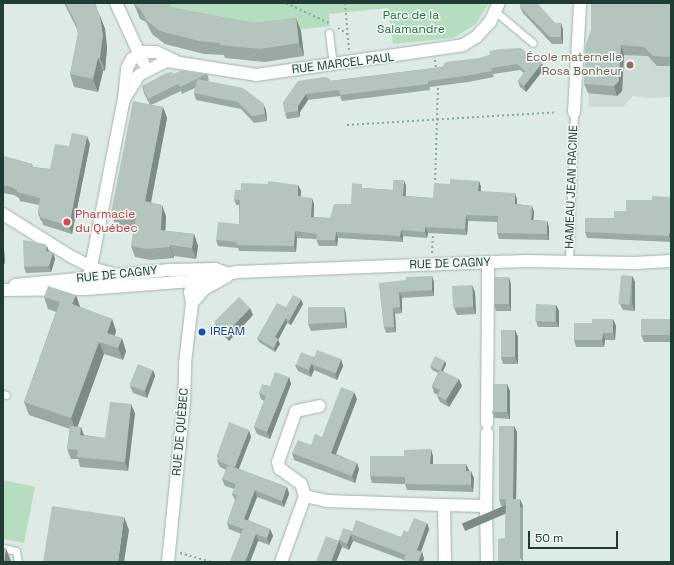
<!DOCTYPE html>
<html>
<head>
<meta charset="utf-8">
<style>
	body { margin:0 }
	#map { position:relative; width:674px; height:565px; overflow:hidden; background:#deeae5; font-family:"Space Grotesk",sans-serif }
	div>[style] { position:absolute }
	.built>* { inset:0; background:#cddad4 }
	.green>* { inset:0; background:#b6ddc0 }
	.path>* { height:2px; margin-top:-1px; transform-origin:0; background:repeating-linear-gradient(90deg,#7eaf9e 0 2px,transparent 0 5px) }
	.roads { filter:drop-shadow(0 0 1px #a1b2ac) drop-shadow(0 0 1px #a1b2ac) }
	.service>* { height:7px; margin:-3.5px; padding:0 3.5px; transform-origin:3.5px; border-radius:3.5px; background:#fff }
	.minor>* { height:12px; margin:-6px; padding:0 6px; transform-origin:6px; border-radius:6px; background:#fff }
	.tertiary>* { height:12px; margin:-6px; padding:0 6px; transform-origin:6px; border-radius:6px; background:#fff }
	.secondary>* { height:12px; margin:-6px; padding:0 6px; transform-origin:6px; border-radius:6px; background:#fff }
	.wall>* { inset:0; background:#9ba9a3 }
	.shaded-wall>* { inset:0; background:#7e8a85; transform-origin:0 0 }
	.building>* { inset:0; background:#b4c5be; transform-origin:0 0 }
	.dots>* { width:11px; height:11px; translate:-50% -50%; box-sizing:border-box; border:2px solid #eff7f3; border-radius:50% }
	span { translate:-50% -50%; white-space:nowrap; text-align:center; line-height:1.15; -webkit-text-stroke:3px #eff7f3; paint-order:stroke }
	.park-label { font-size:12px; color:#287243 }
	.education-label { font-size:12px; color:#785e54 }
	.right { translate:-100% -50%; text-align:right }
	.street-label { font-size:12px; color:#1f3b33 }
	.health-label { font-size:12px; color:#be3a42 }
	.left { translate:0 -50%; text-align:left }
	.transit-label { font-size:12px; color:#164399 }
	.frame { position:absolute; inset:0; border:4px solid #1f3b33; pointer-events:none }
	.scale { position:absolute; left:528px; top:531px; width:90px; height:18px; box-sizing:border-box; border:2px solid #1f3b33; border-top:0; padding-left:5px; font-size:12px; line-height:14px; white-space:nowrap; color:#1f3b33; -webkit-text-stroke:3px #eff7f3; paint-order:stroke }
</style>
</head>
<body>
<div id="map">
	<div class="built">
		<div style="clip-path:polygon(671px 6px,671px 97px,648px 98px,633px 96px,623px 107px,589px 107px,588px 91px)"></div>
	</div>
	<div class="green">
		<div style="clip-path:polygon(166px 3px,489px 3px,475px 25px,453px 38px,393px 44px,388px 8px,329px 14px,330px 26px,260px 34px,179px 20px)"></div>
		<div style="clip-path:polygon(3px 480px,35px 487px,24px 543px,3px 539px)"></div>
	</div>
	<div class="path">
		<div style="left:192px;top:3px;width:5px"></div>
		<div style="left:286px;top:3px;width:47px;rotate:24.9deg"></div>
		<div style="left:345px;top:3px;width:47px;rotate:85.1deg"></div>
		<div style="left:338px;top:28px;width:11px;rotate:34deg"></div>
		<div style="left:435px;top:60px;width:9px;rotate:84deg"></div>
		<div style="left:347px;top:125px;width:210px;rotate:-3.5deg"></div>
		<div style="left:435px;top:185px;width:101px;rotate:-88.3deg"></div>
		<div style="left:432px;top:253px;width:22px;rotate:-87deg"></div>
		<div style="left:180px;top:553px;width:32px;rotate:16deg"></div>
	</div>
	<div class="roads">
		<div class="service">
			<div style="left:496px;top:12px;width:48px;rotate:40deg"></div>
			<div style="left:329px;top:33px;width:32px;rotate:83deg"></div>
			<div style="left:569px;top:262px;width:150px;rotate:-88.1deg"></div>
			<div style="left:3px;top:394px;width:3px;rotate:18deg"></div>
			<div style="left:3px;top:548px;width:13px;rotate:13deg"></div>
			<div style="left:16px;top:551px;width:11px;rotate:80deg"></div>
		</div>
		<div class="minor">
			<div style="left:116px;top:3px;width:65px;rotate:65.4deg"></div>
			<div style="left:124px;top:99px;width:28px;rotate:-58deg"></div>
			<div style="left:139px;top:75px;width:31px;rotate:-27deg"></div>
			<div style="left:167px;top:61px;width:90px;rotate:8.9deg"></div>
			<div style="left:256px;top:75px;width:209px;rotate:-8.2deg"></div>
			<div style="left:463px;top:45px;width:15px;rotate:-32deg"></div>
			<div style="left:476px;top:37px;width:21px;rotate:-47deg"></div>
			<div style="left:490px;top:22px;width:21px;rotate:-65deg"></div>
			<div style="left:574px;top:112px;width:109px;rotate:-86.8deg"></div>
			<div style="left:3px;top:214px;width:79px;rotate:32.1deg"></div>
			<div style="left:70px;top:256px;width:31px;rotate:27deg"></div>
			<div style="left:98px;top:270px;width:21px;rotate:14deg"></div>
			<div style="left:87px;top:287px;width:192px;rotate:-78.9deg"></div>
			<div style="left:124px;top:99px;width:31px;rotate:-84deg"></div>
			<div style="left:127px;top:68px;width:10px;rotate:-61deg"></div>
			<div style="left:132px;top:59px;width:14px;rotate:-30deg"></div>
			<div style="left:144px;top:52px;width:12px"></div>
			<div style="left:156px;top:52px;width:21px;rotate:25deg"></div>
			<div style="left:487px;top:423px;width:161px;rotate:-89.6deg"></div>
			<div style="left:305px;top:496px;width:13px;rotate:-108deg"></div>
			<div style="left:301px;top:484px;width:26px;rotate:-144deg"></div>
			<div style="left:280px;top:469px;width:7px;rotate:-106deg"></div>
			<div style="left:278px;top:462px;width:54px;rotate:-70.6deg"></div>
			<div style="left:296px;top:411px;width:24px;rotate:-12deg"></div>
			<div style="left:486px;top:506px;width:73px;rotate:-89.2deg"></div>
			<div style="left:281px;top:562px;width:70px;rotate:-70deg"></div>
			<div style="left:305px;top:496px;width:22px;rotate:13deg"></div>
			<div style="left:326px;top:501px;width:118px;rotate:1.9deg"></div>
			<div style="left:445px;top:562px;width:57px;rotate:-91deg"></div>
			<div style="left:444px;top:505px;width:42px;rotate:1.4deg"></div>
			<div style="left:486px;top:506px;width:56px;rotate:89deg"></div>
		</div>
		<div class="tertiary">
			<div style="left:192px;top:303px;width:18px;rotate:-49deg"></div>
			<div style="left:204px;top:289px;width:26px;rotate:-29deg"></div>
			<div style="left:168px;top:562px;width:162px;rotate:-84.3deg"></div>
			<div style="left:184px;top:401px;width:38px;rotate:-88deg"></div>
			<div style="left:185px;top:363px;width:60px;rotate:-83.3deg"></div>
			<div style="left:192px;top:303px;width:11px;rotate:-100deg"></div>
			<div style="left:190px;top:292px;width:20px;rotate:-63deg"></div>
		</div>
		<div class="secondary">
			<div style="left:15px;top:285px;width:155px;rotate:-5.6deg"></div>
			<div style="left:169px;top:270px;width:46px;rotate:-1.2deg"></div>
			<div style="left:215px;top:269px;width:15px;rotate:20deg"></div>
			<div style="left:3px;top:290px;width:83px;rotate:-0.7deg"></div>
			<div style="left:86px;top:289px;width:107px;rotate:-4.3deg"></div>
			<div style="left:193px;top:281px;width:45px;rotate:-11.6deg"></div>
			<div style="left:237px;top:272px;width:288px;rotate:-2.2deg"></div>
			<div style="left:525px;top:261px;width:109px;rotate:1.1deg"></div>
			<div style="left:634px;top:263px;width:37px;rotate:-3deg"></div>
		</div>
	</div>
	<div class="wall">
		<div style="clip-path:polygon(64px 3px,95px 3px,97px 9px,100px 16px,105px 29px,107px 48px,105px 71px,103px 71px,98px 92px,74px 87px,70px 74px,78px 34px,77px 29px)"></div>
		<div style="clip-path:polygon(133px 3px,167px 3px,173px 8px,255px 23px,296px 18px,301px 31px,304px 56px,265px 62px,225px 58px,224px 55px,204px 54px,165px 44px,152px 34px,146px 22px,140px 19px,136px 9px)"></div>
		<div style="clip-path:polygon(520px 3px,538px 3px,538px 5px,555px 23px,561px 23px,563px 30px,563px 44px,552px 44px,523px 13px,520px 7px)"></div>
		<div style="clip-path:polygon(671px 3px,671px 66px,657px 66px,648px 56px,624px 55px,622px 91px,617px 96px,588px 93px,584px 84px,586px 43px)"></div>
		<div style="clip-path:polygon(490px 55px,544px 69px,526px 92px,520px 87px,518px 81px,524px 73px,520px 70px,493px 74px,494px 77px,468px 82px,430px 87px,430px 90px,342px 101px,340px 96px,308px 100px,300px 112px,300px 117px,287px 119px,285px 113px,283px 102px,329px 78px,330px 81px,442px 67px,480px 58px)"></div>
		<div style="clip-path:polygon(173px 74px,207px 74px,209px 80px,208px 81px,266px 110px,267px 121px,254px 123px,241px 109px,196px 100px,194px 93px,195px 88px,182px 94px,181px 91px,151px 105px,163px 107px,167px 118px,151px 202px,166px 216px,165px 231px,194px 234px,198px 246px,196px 259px,174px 256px,174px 258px,150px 260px,135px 257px,131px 246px,134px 228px,115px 224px,111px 213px,150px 105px,144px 93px,142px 86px)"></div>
		<div style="clip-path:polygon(90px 144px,72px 234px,43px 225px,42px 221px,41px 221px,38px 213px,39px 205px,20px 201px,19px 198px,14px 195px,3px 193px,3px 156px,32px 164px,33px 167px,50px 169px,69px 146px)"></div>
		<div style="clip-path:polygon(479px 181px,481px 187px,481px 191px,517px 199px,517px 204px,532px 206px,534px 212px,533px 220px,547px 221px,549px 227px,549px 240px,499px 239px,497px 233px,497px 222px,468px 221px,467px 235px,428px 233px,427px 238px,403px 236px,403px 242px,338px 238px,337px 246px,319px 246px,316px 239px,297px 238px,296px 252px,239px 251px,238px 248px,218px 246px,216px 240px,239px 224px,239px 205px,236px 205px,234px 199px,241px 190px,268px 184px,298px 185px,301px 191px,300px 197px,314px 204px,314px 217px,330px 218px,351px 204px,364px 188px,393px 190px,406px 186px,406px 196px,433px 198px,450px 184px)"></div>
		<div style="clip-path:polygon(671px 197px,671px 242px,587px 238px,585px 232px,614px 218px,626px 211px,652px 200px)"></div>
		<div style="clip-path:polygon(3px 246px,4px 249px,5px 264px,3px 264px)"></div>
		<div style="clip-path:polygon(47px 246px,49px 252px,53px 253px,55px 259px,51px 272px,26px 273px,24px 267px)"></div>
		<div style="clip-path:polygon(632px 276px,635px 282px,635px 311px,623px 310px,620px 304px)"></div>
		<div style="clip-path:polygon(434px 282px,434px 296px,402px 298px,402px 313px,395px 314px,396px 332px,386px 333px,384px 327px,379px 283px)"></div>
		<div style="clip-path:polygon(511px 284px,511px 311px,496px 311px,494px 304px)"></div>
		<div style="clip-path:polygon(475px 292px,476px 314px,457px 315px,454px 308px)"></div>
		<div style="clip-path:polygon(76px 295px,80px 307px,112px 319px,116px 331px,115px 336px,126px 351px,123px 360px,104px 354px,77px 427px,81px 427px,84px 435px,105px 438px,135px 413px,128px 471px,80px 467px,78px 459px,71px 459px,67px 449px,70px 429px,29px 415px,24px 402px,56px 312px,48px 309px,44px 297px)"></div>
		<div style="clip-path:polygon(303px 304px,291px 325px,287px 323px,278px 340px,280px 344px,275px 352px,259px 342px,257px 338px,286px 307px)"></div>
		<div style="clip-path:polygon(556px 305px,559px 311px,559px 327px,538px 327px,536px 321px)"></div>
		<div style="clip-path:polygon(344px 307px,346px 314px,347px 328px,311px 331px,308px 324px)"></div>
		<div style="clip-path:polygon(253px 315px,229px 341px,217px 330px,215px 323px)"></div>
		<div style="clip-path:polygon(613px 319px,616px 326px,615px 340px,605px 340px,604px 347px,576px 347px,574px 340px)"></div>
		<div style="clip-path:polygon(671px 319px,671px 342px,644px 342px,641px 335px)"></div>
		<div style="clip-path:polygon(515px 330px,518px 337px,518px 364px,503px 364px,501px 357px)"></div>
		<div style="clip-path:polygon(314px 357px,341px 359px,343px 366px,337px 380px,314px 370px,311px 377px,298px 371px,295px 365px)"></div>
		<div style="clip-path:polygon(445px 361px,446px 364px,443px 371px,462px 386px,449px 407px,440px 402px,437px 396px,438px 395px,434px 393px,432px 386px,438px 373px,432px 370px,430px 366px)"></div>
		<div style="clip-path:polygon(153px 370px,155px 376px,147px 398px,133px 393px,130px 386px)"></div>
		<div style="clip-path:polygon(289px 377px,291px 384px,270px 439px,257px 434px,254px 427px,264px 401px,261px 399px,259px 393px,270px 386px)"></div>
		<div style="clip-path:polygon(507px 384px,510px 391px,510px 419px,495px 418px,492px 412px)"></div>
		<div style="clip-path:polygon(357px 399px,336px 454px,357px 463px,359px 469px,355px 483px,294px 460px,292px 453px,311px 445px,322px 437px)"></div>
		<div style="clip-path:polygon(514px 426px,517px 432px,516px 499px,523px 506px,523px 562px,505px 538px,506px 506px,501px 506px,499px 499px)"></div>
		<div style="clip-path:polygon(251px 437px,239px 469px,287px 487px,289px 494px,284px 507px,257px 497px,248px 520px,270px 529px,273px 536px,269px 545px,258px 541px,250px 562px,230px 562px,241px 534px,229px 529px,227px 523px,235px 500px,232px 494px,234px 489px,225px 486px,222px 479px,226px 470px,220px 467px,217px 461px,218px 459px,217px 455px)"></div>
		<div style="clip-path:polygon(404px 456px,433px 456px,433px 464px,469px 470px,474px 478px,473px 492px,407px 490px,405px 484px,372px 483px,370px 476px)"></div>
		<div style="clip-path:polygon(427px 523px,429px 529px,421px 552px,422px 552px,424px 559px,404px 560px,353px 541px,349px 550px,342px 547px,336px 562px,316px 562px,339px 540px,352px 531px,401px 537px,408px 532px)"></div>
	</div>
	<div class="shaded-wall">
		<div style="clip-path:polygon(100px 16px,105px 29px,107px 48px,105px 71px,100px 58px)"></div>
		<div style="clip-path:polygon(296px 18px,301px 31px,304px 56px,299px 43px)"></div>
		<div style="clip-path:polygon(561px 23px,563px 30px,563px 44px,561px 37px)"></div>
		<div style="clip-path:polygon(621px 45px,624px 55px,622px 91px,617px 96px,614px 86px)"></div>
		<div style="clip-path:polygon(98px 58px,103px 71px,98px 92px,93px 79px)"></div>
		<div style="clip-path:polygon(542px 63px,544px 69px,526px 92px,524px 86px)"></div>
		<div style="clip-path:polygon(306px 94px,308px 100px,300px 112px,300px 117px,298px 111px,298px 106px)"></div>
		<div style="clip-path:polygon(263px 103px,266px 110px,267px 121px,265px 114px)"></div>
		<div style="clip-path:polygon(163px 107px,167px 118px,149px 212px,145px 201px)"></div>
		<div style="clip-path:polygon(87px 136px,90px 144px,72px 234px,69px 226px)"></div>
		<div style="clip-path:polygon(404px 180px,406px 186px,405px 202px,403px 196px)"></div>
		<div style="clip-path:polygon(479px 181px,481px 187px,480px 197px,478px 191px)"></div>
		<div style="clip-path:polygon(298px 185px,301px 191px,300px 202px,298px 196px)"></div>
		<div style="clip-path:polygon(515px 193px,517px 199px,517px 210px,515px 204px)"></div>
		<div style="clip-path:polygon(312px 198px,314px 204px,313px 223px,311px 217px)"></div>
		<div style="clip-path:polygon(162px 205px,166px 216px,165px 241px,161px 230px)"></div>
		<div style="clip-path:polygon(532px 206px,534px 212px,533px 226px,531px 220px)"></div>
		<div style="clip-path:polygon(466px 215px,468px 221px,467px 235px,465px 229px)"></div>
		<div style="clip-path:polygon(547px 221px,549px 227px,549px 240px,547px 234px)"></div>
		<div style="clip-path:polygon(425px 227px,428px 233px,427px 238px,425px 232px)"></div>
		<div style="clip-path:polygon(401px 230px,403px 236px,403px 242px,400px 236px)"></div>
		<div style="clip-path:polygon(295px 231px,297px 238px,296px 252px,294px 246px)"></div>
		<div style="clip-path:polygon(336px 232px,338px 238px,337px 246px,335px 240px)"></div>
		<div style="clip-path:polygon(669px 233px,671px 238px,671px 242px,669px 236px)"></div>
		<div style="clip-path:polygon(194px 234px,198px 246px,196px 259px,192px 248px)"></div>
		<div style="clip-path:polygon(170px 245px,174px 256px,174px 258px,170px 247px)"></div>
		<div style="clip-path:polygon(3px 246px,4px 249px,5px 264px,3px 258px)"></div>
		<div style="clip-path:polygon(47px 246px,49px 252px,48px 258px,46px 251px)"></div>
		<div style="clip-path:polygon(53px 253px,55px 259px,51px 272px,49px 266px)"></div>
		<div style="clip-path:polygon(432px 276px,434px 282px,434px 296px,432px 290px)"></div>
		<div style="clip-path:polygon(632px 276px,635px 282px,635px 311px,632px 304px)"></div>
		<div style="clip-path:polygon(509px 277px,511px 284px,511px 311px,509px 304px)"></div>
		<div style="clip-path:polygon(472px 285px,475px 292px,476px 314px,473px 307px)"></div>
		<div style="clip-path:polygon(399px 292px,402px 298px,402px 313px,400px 307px)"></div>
		<div style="clip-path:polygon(76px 295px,80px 307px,72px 304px)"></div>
		<div style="clip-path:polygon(301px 299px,303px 304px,291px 325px,289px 321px)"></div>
		<div style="clip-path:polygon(556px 305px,559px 311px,559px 327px,556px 321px)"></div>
		<div style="clip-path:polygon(344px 307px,346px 314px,347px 328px,345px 322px)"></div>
		<div style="clip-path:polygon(250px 308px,253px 315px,229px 341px,226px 334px)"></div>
		<div style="clip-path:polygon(393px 308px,395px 314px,396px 332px,394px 327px)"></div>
		<div style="clip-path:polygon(286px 318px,287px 323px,278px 340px,280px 344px,275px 352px,274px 348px,275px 337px)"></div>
		<div style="clip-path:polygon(112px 319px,116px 331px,111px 346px,107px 333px)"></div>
		<div style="clip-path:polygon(613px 319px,616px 326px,615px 340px,613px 333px)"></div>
		<div style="clip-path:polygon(515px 330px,518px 337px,518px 364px,515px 357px)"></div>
		<div style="clip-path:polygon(603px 333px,605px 340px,604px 347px,602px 340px)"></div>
		<div style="clip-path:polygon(122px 338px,126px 351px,123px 360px,118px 348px)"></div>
		<div style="clip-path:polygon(99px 342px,104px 354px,76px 431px,71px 418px)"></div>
		<div style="clip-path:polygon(314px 357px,312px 364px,314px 370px,311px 377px,309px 370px)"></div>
		<div style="clip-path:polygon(341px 359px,343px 366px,337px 380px,335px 373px)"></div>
		<div style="clip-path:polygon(445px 361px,446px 364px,442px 374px,440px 371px)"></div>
		<div style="clip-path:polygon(153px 370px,155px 376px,147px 398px,145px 391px)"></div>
		<div style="clip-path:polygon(289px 377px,291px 384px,270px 439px,267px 432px)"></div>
		<div style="clip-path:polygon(459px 379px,462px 386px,449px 407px,446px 400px)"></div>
		<div style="clip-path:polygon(507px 384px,510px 391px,510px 419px,507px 412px)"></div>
		<div style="clip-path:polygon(354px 392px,357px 399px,334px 459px,331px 453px)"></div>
		<div style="clip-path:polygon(131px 404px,135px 413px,128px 471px,125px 462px)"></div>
		<div style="clip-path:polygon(514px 426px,517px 432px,516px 506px,513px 499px)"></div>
		<div style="clip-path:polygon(81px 427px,84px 437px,80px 435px)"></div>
		<div style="clip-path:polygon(249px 430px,251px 437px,237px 473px,235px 467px)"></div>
		<div style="clip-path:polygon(431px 449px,433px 456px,433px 471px,430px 464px)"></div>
		<div style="clip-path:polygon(357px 463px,359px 469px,355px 483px,352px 476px)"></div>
		<div style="clip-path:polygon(466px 464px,469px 470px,468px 478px,466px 471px)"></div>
		<div style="clip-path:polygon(471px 471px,474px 478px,473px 492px,471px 485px)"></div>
		<div style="clip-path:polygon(287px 487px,289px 494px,284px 507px,282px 501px)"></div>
		<div style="clip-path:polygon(255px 490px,257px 497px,246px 525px,244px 519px)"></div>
		<div style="left:520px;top:499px;width:8px;height:63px;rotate:67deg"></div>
		<div style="clip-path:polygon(124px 517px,129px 530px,124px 562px,118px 562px)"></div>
		<div style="clip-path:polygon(427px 523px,429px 529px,419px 557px,417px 550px)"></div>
		<div style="clip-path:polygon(270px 529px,273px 536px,269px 545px,267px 538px)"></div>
		<div style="clip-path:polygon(256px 534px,258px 541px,250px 562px,245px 562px)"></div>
		<div style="clip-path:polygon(351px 535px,353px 541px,349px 550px,347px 544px)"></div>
		<div style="clip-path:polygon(339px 541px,342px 547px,336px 562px,331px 562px)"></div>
		<div style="clip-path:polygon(6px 548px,11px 561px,11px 562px,4px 562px)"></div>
		<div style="clip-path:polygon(422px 552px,424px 559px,423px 562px,418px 562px)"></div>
	</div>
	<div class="building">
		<div style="clip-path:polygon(66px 3px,94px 3px,100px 16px,103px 35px,100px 58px,98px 58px,93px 79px,70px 74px,78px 34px,76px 24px)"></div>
		<div style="clip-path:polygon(134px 3px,167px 3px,173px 8px,255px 23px,296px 18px,299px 43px,260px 49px,220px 45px,220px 43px,199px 41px,160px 31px,147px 21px,141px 10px,136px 6px)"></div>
		<div style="clip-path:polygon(520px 3px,537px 3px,555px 23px,561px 23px,561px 37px,550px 37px,520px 7px)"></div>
		<div style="clip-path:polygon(591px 3px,671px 3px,671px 57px,653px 56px,644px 47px,621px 45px,619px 81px,614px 86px,584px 84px,586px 43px,591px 30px)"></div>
		<div style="clip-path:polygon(521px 48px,542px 63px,524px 86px,518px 81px,525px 71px,517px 64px,491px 68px,492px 71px,465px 76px,428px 81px,428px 84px,340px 95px,339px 90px,306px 94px,298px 106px,298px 111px,285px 113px,283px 102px,298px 81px,324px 77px,329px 78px,329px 81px,348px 79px,442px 67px,446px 62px,480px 58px,490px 55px,489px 51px,500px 49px)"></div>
		<div style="clip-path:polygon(183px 70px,207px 74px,180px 87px,178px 84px,148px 99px,142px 86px,166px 73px,172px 72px,173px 74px)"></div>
		<div style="clip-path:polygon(197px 79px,243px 88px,263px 103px,265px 114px,252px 116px,238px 102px,194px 93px)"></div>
		<div style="clip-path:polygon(133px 101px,163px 107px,145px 201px,162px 205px,161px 230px,194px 234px,192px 248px,170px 245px,170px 247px,146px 249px,131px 246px,136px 218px,111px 213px)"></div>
		<div style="clip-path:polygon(72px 133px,87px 136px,69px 226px,40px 217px,40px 214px,38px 213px,40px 198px,17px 192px,17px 190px,11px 187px,3px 185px,3px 156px,32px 164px,31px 167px,50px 169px,55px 144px,69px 146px)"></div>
		<div style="clip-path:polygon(450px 179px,479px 181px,478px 191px,515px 193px,515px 204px,532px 206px,531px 220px,547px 221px,547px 234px,497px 233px,498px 216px,466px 215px,465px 229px,425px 227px,425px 232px,401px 230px,400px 236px,336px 232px,335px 240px,316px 240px,317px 234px,295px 231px,294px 246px,237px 245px,237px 242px,216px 240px,218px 222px,239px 224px,240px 200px,234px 199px,235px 190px,241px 190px,241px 183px,268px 184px,268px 181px,298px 185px,298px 196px,312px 198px,311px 217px,330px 218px,334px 204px,351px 204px,352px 183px,362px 184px,362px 188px,393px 190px,393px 180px,404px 180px,403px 196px,433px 198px,434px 183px,450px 184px)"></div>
		<div style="clip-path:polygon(652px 196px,671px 197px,671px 233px,669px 233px,669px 236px,585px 232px,585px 218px,614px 218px,614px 211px,626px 211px,626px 200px,652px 200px)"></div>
		<div style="clip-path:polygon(23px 240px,45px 244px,47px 246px,46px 251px,53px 253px,49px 266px,24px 267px)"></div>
		<div style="left:621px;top:275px;width:11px;height:29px;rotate:5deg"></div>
		<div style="clip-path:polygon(432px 276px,432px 290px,399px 292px,400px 307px,393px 308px,394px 327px,384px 327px,379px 283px,406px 280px,406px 277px)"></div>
		<div style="left:494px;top:277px;width:15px;height:27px"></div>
		<div style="left:472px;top:285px;width:22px;height:20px;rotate:87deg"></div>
		<div style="clip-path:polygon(48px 286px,76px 295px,72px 304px,112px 319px,107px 333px,122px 338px,118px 348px,99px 342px,71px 418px,24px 402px,60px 302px,44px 297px)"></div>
		<div style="clip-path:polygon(293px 295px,301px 299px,289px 321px,286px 318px,275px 337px,278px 339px,274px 348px,257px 338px,277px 303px,286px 307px)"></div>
		<div style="left:239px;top:297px;width:16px;height:35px;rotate:45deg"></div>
		<div style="left:536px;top:304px;width:20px;height:17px;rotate:3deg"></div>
		<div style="clip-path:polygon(308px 307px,344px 307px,345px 322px,308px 324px)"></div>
		<div style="clip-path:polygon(592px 319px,613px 319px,613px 333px,603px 333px,602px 340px,574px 340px,574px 323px,592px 323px)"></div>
		<div style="left:641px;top:319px;width:30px;height:16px"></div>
		<div style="left:501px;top:330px;width:14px;height:27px"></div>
		<div style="left:317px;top:350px;width:26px;height:15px;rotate:21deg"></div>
		<div style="left:301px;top:352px;width:14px;height:14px;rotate:21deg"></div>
		<div style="clip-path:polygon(435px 356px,445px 361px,441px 370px,439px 370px,430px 366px)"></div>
		<div style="left:138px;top:364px;width:16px;height:23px;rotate:22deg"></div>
		<div style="clip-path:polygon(440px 370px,459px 379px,446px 400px,437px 396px,440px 390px,432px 386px)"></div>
		<div style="clip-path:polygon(275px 372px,289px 377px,267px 432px,254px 427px,266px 396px,259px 393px,262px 384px,270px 386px)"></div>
		<div style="left:493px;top:384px;width:14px;height:28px"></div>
		<div style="clip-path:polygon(341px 387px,354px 392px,331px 453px,357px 463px,352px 476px,292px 453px,298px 440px,311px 445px,315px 434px,322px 437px)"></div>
		<div style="clip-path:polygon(110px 402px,131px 404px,125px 462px,77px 457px,78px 450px,67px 449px,70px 426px,81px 427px,80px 435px,105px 438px)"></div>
		<div style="clip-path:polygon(229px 422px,249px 430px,235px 467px,217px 461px,219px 456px,217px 455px)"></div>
		<div style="clip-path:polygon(499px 426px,514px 426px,513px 499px,520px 499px,520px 562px,498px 562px,498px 539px,505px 538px,506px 499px,499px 499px)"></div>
		<div style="clip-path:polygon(431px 449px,430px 464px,466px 464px,466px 471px,471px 471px,471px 485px,405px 484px,405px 477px,370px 476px,370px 456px,404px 456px,404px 450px)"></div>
		<div style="clip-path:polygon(228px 465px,287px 487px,282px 501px,255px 490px,244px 519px,270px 529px,267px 538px,256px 534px,245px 562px,232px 562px,230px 561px,243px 529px,227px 523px,237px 495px,232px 494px,236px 484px,222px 479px)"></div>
		<div style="clip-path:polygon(52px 506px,124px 517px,118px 562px,43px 562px)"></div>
		<div style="clip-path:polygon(414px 518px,427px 523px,417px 550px,422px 552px,418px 562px,403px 562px,406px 555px,351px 534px,356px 520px,401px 537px,404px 530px,408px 532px)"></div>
		<div style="clip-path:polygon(343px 528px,352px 531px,347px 544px,339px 540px)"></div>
		<div style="clip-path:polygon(326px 536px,339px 541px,331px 562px,316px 562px)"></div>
		<div style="clip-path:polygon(3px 547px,6px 548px,4px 562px,3px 562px)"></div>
	</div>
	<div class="dots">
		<div style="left:630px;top:65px;background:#8d6e63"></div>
		<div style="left:67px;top:222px;background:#e0444e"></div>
		<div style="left:202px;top:332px;background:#1a4fb4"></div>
	</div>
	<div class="park-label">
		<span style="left:411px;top:23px">Parc de la<br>Salamandre</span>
	</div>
	<div class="education-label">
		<span class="right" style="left:622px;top:65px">École maternelle<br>Rosa Bonheur</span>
	</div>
	<div class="street-label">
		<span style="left:343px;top:64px;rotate:-7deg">RUE MARCEL PAUL</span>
		<span style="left:572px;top:187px;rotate:-88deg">HAMEAU JEAN RACINE</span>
		<span style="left:450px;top:264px;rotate:-2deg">RUE DE CAGNY</span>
		<span style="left:117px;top:275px;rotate:-6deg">RUE DE CAGNY</span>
		<span style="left:181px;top:432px;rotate:-85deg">RUE DE QUÉBEC</span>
	</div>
	<div class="health-label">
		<span class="left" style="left:75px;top:222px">Pharmacie<br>du Québec</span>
	</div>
	<div class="transit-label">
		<span class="left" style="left:210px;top:332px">IREAM</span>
	</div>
	<div class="frame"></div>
	<div class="scale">50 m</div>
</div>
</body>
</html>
